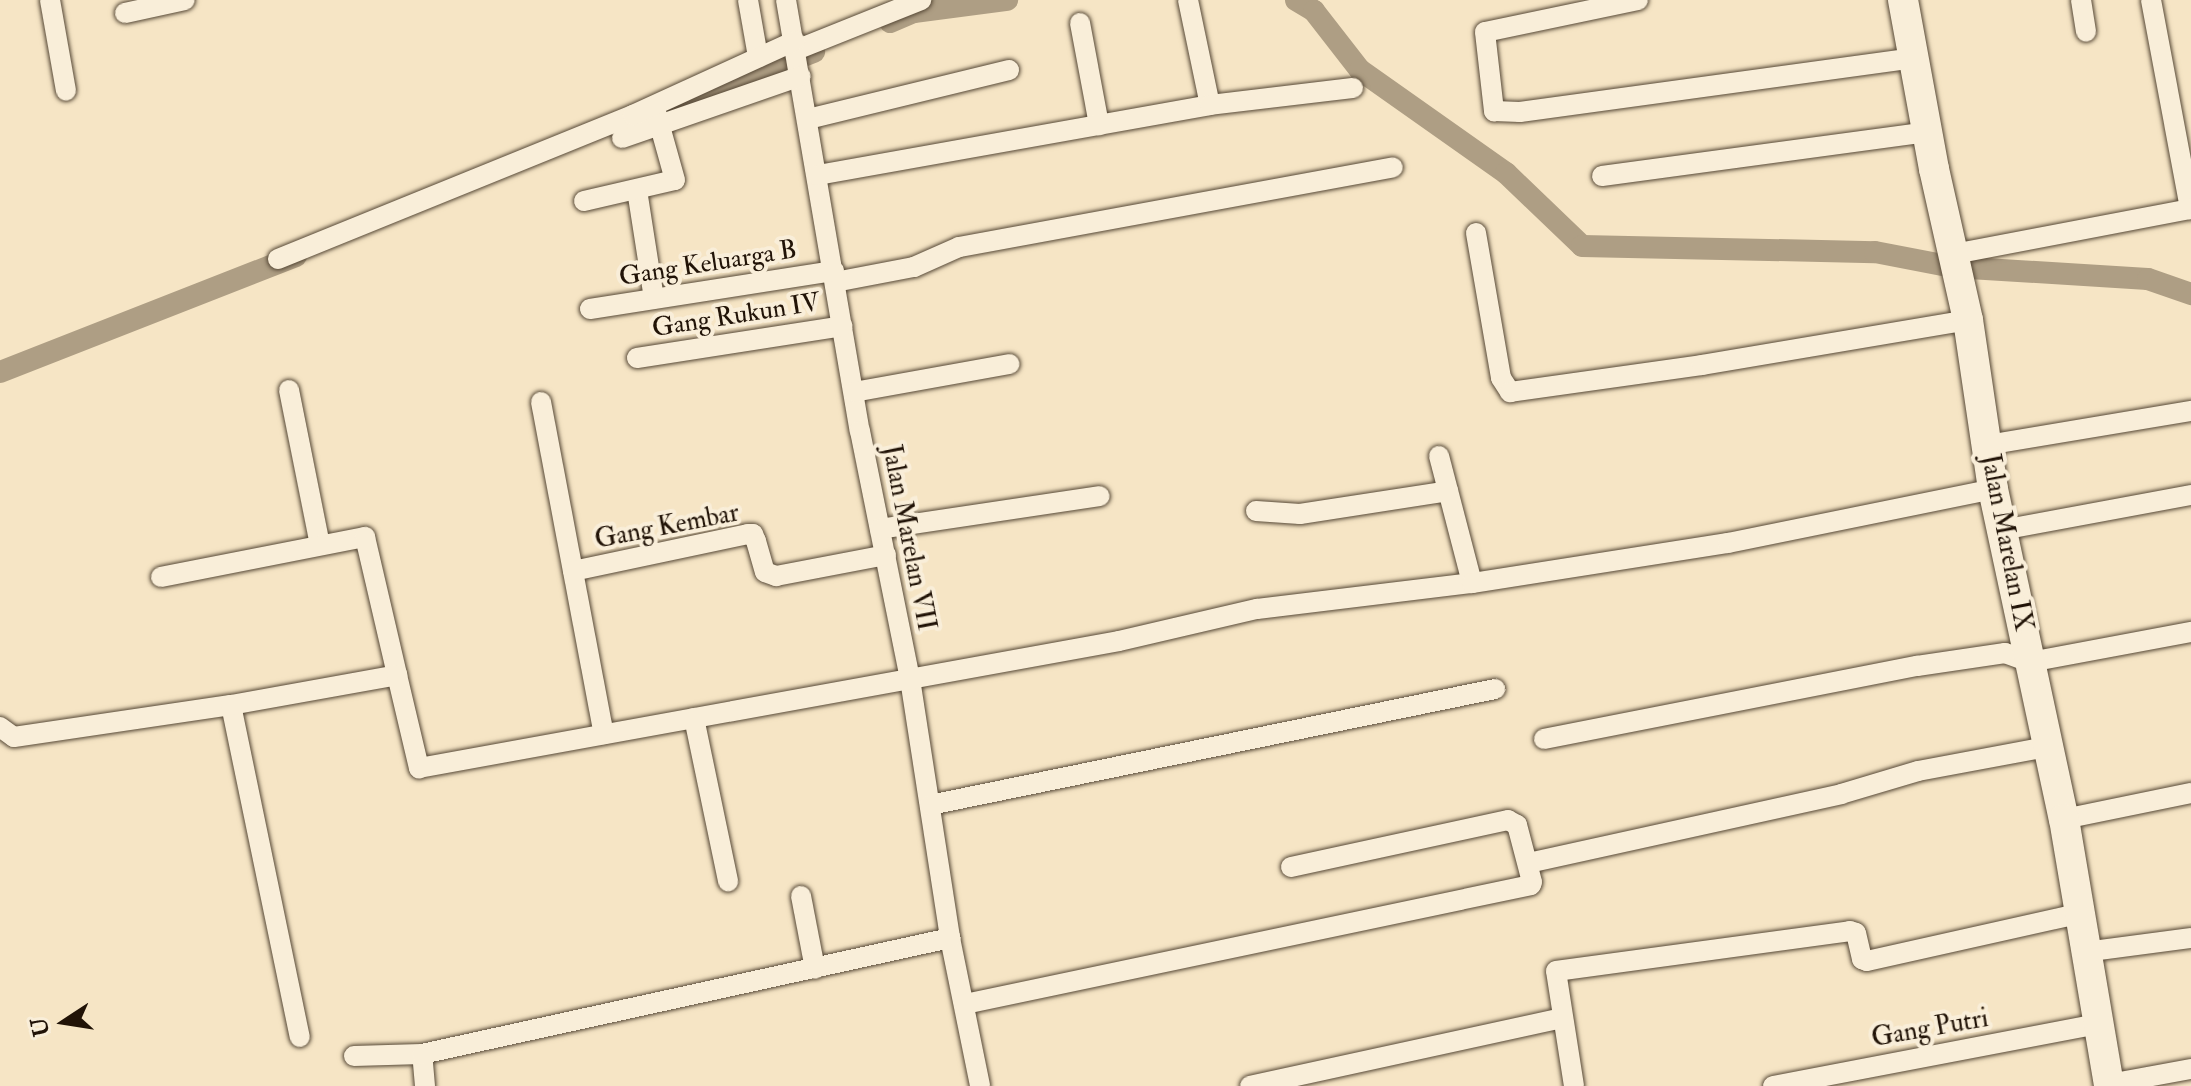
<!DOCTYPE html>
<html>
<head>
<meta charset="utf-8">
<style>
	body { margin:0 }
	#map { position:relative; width:2191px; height:1086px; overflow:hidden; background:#f6e5c5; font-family:"IM FELL Double Pica",serif }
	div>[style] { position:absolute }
	.canal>* { height:22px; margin:-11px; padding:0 11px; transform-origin:11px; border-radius:11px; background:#ae9e84 }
	.roads { filter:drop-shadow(0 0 2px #564836) drop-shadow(0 0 2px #564836) }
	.street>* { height:20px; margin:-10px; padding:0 10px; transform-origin:10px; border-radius:10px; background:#f9eed9 }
	.secondary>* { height:30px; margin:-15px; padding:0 15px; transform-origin:15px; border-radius:15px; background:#f9eed9 }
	span { translate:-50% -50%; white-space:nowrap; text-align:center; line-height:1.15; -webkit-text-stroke:8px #f9eed9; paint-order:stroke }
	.street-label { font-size:26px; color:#211307 }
	.north { position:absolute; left:24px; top:982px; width:80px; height:80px; -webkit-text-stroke:6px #f9eed9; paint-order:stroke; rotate:258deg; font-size:22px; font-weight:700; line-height:32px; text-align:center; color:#211307 }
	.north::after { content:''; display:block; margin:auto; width:28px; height:36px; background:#211307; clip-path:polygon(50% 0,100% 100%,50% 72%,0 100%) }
</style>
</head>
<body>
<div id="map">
	<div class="canal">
		<div style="left:1296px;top:0;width:21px;rotate:31deg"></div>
		<div style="left:1314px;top:11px;width:75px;rotate:52.1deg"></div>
		<div style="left:1360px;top:70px;width:179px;rotate:35.2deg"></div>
		<div style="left:1506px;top:173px;width:105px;rotate:43.8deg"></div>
		<div style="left:1582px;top:246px;width:293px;rotate:1.2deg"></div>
		<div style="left:1875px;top:252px;width:79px;rotate:10.9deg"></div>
		<div style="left:1953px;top:267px;width:195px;rotate:3.5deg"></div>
		<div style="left:2148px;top:279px;width:46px;rotate:19.2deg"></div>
		<div style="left:890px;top:22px;width:26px;rotate:-23deg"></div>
		<div style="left:914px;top:12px;width:94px;rotate:-7.4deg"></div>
		<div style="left:652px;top:115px;width:174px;rotate:-21.3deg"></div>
		<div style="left:0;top:372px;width:318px;rotate:-21.4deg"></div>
	</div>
	<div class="roads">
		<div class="street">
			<div style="left:50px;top:0;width:92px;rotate:80deg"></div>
			<div style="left:748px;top:0;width:58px;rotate:80deg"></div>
			<div style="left:786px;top:0;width:437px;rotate:80.3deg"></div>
			<div style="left:860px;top:431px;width:253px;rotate:78.6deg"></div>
			<div style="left:910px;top:679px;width:262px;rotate:81.2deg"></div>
			<div style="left:950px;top:938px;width:151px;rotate:78.5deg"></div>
			<div style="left:1188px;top:0;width:107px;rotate:78.2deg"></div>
			<div style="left:1638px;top:0;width:156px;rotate:168.2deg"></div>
			<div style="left:1485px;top:32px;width:80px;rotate:83.5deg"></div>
			<div style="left:1494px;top:111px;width:26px;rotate:2deg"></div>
			<div style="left:1520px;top:112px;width:398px;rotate:-7.8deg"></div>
			<div style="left:2081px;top:0;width:32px;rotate:81deg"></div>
			<div style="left:2151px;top:0;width:213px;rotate:79.4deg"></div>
			<div style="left:125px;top:13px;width:61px;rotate:-12.2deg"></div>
			<div style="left:1080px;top:23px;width:104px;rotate:79.4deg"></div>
			<div style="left:796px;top:50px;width:135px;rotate:-21.8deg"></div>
			<div style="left:808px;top:119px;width:207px;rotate:-13.7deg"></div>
			<div style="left:622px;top:138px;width:189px;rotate:-19.1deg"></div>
			<div style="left:818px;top:175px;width:398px;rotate:-10.1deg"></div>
			<div style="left:1210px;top:105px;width:144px;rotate:-6.8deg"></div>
			<div style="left:1602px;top:176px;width:328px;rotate:-7.7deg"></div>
			<div style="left:637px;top:190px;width:110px;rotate:81.1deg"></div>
			<div style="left:584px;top:201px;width:93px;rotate:-13deg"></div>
			<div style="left:675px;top:180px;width:71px;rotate:-105.6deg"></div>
			<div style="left:1476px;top:233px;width:147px;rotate:80.2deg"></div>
			<div style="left:1501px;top:378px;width:17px;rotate:57deg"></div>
			<div style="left:1510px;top:392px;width:194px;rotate:-8deg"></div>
			<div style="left:1702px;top:365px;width:270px;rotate:-9.6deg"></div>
			<div style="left:1954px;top:254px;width:241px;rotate:-10.8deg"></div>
			<div style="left:278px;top:259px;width:383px;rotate:-22.1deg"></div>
			<div style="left:633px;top:115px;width:178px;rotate:-24.6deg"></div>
			<div style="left:835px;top:282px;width:80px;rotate:-10.8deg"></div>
			<div style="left:914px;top:267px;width:49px;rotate:-24deg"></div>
			<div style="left:959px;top:247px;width:441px;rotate:-10.4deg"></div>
			<div style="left:590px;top:309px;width:247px;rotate:-8.9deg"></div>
			<div style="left:637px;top:358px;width:208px;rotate:-8.8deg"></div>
			<div style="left:289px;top:390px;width:158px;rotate:78.7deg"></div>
			<div style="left:854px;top:392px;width:158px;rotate:-10.2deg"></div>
			<div style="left:541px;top:402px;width:338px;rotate:79.3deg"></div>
			<div style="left:1987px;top:445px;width:207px;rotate:-9.5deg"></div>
			<div style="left:1439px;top:456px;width:131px;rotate:75.4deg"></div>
			<div style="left:1256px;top:511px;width:44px;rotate:3.9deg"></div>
			<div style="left:1300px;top:514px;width:150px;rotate:-8.8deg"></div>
			<div style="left:880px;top:529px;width:222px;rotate:-8.5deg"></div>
			<div style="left:2002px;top:530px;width:192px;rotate:-10.5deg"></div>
			<div style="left:573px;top:571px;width:179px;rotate:-11.9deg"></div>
			<div style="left:748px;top:534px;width:5px"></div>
			<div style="left:753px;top:534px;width:8px;rotate:67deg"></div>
			<div style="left:756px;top:541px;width:32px;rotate:74deg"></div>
			<div style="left:765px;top:572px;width:12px;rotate:20deg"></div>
			<div style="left:776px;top:576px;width:112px;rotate:-10.8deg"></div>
			<div style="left:161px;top:577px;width:208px;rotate:-11.1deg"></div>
			<div style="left:365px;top:537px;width:142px;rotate:76.9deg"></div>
			<div style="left:231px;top:705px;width:339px;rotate:78.3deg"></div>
			<div style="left:694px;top:718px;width:167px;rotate:78.2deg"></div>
			<div style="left:0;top:727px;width:17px;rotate:36deg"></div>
			<div style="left:14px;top:737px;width:219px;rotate:-8.4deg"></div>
			<div style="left:231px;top:705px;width:169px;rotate:-10.2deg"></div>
			<div style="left:397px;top:675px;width:96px;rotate:76.7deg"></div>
			<div style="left:419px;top:768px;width:711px;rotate:-10.28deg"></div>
			<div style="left:1119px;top:641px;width:142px;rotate:-13.1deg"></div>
			<div style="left:1257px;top:609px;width:217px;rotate:-6.9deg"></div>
			<div style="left:1472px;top:583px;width:259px;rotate:-8.9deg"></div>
			<div style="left:1728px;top:543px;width:270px;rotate:-11.5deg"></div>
			<div style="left:1544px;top:739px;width:380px;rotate:-11.1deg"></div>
			<div style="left:1917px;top:666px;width:89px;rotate:-8.4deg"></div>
			<div style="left:2005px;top:653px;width:27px;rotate:20deg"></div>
			<div style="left:2030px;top:662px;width:164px;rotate:-10.6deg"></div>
			<div style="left:930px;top:805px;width:577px;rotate:-11.6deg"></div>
			<div style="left:2064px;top:819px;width:130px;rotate:-11.6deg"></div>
			<div style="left:1528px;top:863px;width:321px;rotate:-12.4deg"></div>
			<div style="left:1841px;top:794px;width:80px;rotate:-16.6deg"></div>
			<div style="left:1918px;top:771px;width:130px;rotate:-10.6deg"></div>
			<div style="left:801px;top:896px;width:74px;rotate:79.1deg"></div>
			<div style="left:2084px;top:952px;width:108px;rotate:-7.5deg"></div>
			<div style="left:965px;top:1004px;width:578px;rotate:-11.87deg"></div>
			<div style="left:1531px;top:885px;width:3px;rotate:-72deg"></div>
			<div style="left:1532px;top:882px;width:59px;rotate:-104.7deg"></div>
			<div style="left:1517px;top:825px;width:10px;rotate:-151deg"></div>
			<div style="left:1508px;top:820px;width:222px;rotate:167.8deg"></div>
			<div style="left:354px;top:1056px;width:68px;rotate:-1.7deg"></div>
			<div style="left:2109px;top:1084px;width:83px;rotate:-10.4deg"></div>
			<div style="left:425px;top:1086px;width:32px;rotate:-95deg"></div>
			<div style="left:422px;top:1054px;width:541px;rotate:-12.39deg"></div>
			<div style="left:1250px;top:1086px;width:319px;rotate:-12.3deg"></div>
			<div style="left:1574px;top:1086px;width:116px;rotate:-98.9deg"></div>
			<div style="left:1556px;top:971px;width:297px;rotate:-7.7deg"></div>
			<div style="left:1850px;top:931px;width:6px;rotate:18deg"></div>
			<div style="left:1856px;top:933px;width:27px;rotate:77deg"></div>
			<div style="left:1862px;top:959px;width:5px;rotate:22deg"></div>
			<div style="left:1867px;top:961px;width:216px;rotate:-12.6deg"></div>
			<div style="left:1773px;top:1086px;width:330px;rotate:-10.8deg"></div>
		</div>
		<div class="secondary">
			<div style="left:1903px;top:0;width:172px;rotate:79.6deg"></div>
			<div style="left:1934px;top:169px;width:155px;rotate:77.3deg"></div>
			<div style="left:1968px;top:320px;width:171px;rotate:81.6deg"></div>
			<div style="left:1993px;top:489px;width:338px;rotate:77.9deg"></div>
			<div style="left:2064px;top:819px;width:271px;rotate:80.4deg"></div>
		</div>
	</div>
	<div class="street-label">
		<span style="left:708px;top:264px;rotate:-9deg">Gang Keluarga B</span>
		<span style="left:736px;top:316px;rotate:-9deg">Gang Rukun IV</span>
		<span style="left:667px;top:527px;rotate:-11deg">Gang Kembar</span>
		<span style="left:908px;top:538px;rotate:79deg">Jalan Marelan VII</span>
		<span style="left:2006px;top:543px;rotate:79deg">Jalan Marelan IX</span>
		<span style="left:1930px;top:1029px;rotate:-10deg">Gang Putri</span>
	</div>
	<div class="north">U</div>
</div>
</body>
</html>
